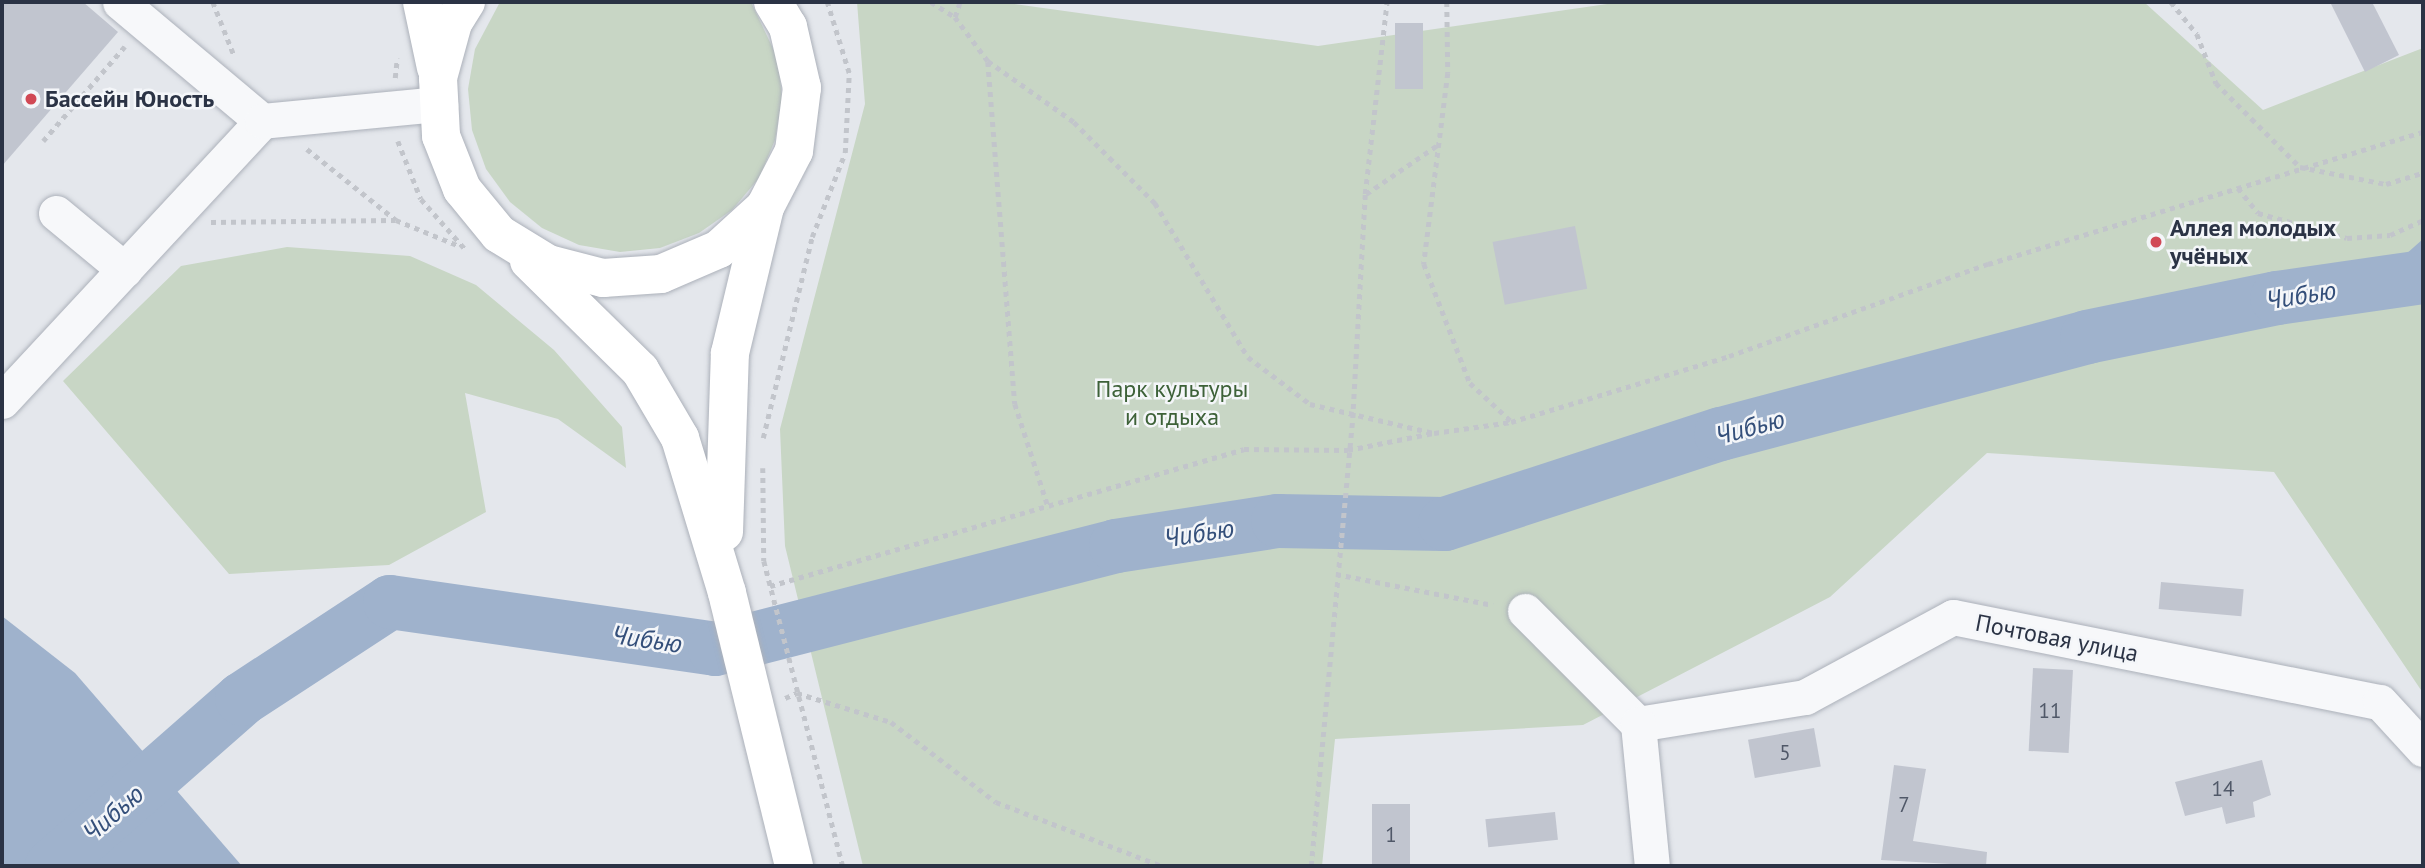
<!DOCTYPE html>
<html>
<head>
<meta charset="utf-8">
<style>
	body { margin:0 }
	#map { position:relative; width:2425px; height:868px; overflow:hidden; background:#e4e7ec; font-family:"PT Sans",sans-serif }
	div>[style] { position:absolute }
	.green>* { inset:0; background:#c8d6c5 }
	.water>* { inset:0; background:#9fb2cc }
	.river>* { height:54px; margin:-27px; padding:0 27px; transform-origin:27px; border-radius:27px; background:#9fb2cc }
	.building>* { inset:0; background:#c1c5cf; transform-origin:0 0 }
	.path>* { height:4.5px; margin-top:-2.25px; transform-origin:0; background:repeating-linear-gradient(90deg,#c2c5cb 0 5px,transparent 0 10px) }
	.roads { filter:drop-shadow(0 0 2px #acb1ba) drop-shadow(0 0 2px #acb1ba) }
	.minor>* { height:35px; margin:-17.5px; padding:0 17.5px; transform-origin:17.5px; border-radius:17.5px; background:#f7f8fa }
	.major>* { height:38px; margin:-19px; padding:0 19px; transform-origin:19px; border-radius:19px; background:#fff }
	.dots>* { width:19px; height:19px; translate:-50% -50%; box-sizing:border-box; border:4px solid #f4f6f9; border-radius:50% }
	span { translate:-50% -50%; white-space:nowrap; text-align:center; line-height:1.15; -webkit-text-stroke:5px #f4f6f9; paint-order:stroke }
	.number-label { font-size:21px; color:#505868 }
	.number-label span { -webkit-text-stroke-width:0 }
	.poi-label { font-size:24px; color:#2b3345; font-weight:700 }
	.left { translate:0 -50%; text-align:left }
	.park-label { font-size:24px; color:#3d6138 }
	.street-label { font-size:24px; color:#2b3345 }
	.water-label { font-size:26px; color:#344f7a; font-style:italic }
	.frame { position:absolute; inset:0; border:4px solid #2b3345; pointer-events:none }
</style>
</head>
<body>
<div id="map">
	<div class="green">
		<div style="clip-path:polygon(500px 2px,751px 2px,778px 59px,782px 100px,775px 140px,759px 178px,732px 210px,699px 233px,660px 248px,620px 252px,579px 245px,542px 228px,510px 202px,486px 169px,472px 130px,468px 89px,475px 49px)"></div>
		<div style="clip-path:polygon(857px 2px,1000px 2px,1318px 46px,1621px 2px,2144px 2px,2263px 110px,2423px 48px,2423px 693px,2274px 472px,1987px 453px,1830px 597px,1583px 725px,1335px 739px,1322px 866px,863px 866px,785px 546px,780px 429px,865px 104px)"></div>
		<div style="clip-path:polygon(287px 247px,410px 256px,476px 285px,554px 350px,622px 427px,626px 468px,558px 419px,465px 393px,486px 512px,389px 565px,229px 574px,63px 381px,181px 266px)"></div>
	</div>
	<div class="water">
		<div style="clip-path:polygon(2423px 239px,2423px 297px,2421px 297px,2405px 255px)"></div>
		<div style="clip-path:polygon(2px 616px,75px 673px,242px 866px,2px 866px)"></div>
	</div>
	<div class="river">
		<div style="left:52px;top:866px;width:253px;rotate:-41.3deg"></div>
		<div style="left:242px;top:699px;width:177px;rotate:-33.2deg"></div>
		<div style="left:390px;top:602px;width:328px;rotate:8.2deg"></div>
		<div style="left:715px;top:649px;width:414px;rotate:-14.4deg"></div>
		<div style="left:1116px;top:546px;width:164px;rotate:-8.8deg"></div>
		<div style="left:1278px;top:521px;width:167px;rotate:1deg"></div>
		<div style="left:1445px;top:524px;width:290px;rotate:-18.1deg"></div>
		<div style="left:1721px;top:434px;width:379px;rotate:-14.8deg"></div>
		<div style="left:2087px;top:337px;width:194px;rotate:-11.6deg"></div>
		<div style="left:2277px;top:298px;width:148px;rotate:-8.2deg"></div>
	</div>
	<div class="building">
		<div style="clip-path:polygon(2px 2px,83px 2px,118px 32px,2px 166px)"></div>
		<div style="clip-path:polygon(2330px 2px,2372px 2px,2399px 55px,2365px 72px)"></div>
		<div style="left:1395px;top:23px;width:28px;height:66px"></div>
		<div style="left:1575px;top:226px;width:64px;height:84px;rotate:79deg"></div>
		<div style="left:2161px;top:582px;width:83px;height:27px;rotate:5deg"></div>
		<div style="left:2033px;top:668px;width:40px;height:83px;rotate:3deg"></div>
		<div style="left:1814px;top:728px;width:39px;height:67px;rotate:80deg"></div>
		<div style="clip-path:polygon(2262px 760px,2271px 795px,2253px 802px,2255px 817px,2226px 824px,2222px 807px,2185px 816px,2175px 782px)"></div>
		<div style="clip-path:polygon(1894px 765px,1926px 769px,1913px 841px,1987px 852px,1986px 866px,1881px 860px)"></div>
		<div style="left:1372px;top:804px;width:38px;height:62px"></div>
		<div style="left:1555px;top:812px;width:28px;height:70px;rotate:84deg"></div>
	</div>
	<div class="path">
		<div style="left:213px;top:2px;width:57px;rotate:68.4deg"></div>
		<div style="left:931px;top:2px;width:28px;rotate:32deg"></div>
		<div style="left:955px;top:17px;width:55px;rotate:53.1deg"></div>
		<div style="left:988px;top:61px;width:105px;rotate:35.3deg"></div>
		<div style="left:1074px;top:122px;width:115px;rotate:45deg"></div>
		<div style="left:1155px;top:203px;width:180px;rotate:58.9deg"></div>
		<div style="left:1248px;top:357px;width:78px;rotate:37.2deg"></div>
		<div style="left:1310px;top:404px;width:127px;rotate:13.2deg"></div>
		<div style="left:1434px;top:433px;width:78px;rotate:-8.1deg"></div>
		<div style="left:1511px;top:422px;width:228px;rotate:-16.8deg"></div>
		<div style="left:1729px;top:356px;width:275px;rotate:-19.6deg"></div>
		<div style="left:1988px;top:264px;width:455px;rotate:-16.9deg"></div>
		<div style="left:1447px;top:2px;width:71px;rotate:89.2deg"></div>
		<div style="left:1448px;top:73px;width:193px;rotate:97.2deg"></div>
		<div style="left:1424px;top:264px;width:128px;rotate:68.9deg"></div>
		<div style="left:1470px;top:383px;width:56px;rotate:42.8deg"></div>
		<div style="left:2171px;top:2px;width:41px;rotate:50.9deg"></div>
		<div style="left:2197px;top:34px;width:53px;rotate:68.8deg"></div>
		<div style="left:2216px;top:83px;width:119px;rotate:45deg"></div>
		<div style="left:2300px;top:167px;width:88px;rotate:11.2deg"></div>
		<div style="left:2386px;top:184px;width:39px;rotate:-17deg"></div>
		<div style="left:955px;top:17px;width:16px;rotate:-72deg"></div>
		<div style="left:988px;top:62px;width:343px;rotate:85.5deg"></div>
		<div style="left:1015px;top:404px;width:110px;rotate:72.1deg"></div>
		<div style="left:395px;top:78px;width:20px;rotate:-84deg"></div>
		<div style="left:43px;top:141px;width:125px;rotate:-49.2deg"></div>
		<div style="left:398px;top:141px;width:62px;rotate:68.4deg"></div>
		<div style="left:421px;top:199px;width:68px;rotate:48.6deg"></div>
		<div style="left:307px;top:149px;width:114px;rotate:38.6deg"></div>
		<div style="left:396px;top:220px;width:66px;rotate:22.3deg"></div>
		<div style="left:2238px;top:188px;width:32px;rotate:51deg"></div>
		<div style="left:2258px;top:213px;width:92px;rotate:15.7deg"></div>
		<div style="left:2347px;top:238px;width:43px;rotate:-4deg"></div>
		<div style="left:2390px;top:235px;width:36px;rotate:-24deg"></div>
		<div style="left:1366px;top:194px;width:88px;rotate:-34.4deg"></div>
		<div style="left:211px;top:222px;width:184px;rotate:-0.6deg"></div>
		<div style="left:763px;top:438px;width:207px;rotate:-76.3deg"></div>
		<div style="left:812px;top:237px;width:90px;rotate:-68.6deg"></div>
		<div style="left:845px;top:153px;width:80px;rotate:-87.1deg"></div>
		<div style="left:849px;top:73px;width:74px;rotate:-107.2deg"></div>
		<div style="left:763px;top:468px;width:93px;rotate:89.4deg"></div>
		<div style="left:764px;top:561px;width:315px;rotate:75.5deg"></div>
		<div style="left:1336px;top:574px;width:160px;rotate:11.2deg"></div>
		<div style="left:770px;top:586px;width:493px;rotate:-16.1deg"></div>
		<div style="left:1244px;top:449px;width:104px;rotate:0.6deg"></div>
		<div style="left:1348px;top:450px;width:87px;rotate:-11.3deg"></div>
		<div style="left:785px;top:698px;width:13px;rotate:-23deg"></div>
		<div style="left:797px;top:693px;width:98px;rotate:17.1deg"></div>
		<div style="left:891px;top:722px;width:132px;rotate:37.3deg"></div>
		<div style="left:996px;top:802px;width:178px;rotate:21.1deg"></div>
		<div style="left:1311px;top:866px;width:459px;rotate:-84.7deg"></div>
		<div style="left:1353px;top:409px;width:215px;rotate:-86.8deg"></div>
		<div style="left:1365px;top:194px;width:193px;rotate:-83.5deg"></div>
	</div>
	<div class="roads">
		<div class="minor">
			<div style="left:120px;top:2px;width:185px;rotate:40deg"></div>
			<div style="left:56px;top:213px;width:89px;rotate:39.6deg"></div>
			<div style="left:2px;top:401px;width:382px;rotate:-47.1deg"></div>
			<div style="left:262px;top:121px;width:179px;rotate:-5.5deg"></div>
			<div style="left:1525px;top:611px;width:160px;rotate:45deg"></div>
			<div style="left:1638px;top:724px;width:169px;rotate:-9.2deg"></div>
			<div style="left:1805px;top:697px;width:168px;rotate:-28.4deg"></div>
			<div style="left:1953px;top:617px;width:435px;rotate:11.3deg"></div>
			<div style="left:2380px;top:702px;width:64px;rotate:47.5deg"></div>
			<div style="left:1638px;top:724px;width:143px;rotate:84.4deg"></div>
		</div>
		<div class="major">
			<div style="left:422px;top:2px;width:67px;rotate:78deg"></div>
			<div style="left:466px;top:2px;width:25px;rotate:122deg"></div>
			<div style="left:453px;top:23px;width:57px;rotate:105.3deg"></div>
			<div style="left:438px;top:78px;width:58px;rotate:87deg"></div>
			<div style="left:441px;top:136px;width:57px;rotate:68.4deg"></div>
			<div style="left:462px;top:189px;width:58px;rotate:50.6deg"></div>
			<div style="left:499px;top:234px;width:57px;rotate:31.5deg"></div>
			<div style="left:548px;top:264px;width:57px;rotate:14.3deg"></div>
			<div style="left:603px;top:278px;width:58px;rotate:-3.9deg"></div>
			<div style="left:661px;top:274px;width:63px;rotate:-23.3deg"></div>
			<div style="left:719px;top:249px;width:62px;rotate:-42.4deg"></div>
			<div style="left:765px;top:207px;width:63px;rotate:-62.6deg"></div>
			<div style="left:794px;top:151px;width:64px;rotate:-82.8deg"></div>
			<div style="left:802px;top:88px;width:63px;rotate:-102.9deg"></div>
			<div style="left:788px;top:27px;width:29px;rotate:-121deg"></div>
			<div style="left:529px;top:261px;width:156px;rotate:44.5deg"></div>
			<div style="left:640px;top:370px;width:79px;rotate:59.5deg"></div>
			<div style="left:680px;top:438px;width:162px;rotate:73.1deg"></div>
			<div style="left:727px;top:593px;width:281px;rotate:76.2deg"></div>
			<div style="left:724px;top:532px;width:179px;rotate:-88.1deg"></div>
			<div style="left:730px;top:353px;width:150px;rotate:-76.5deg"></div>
		</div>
	</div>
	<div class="dots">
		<div style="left:31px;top:99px;background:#d14955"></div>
		<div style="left:2156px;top:242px;background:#d14955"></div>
	</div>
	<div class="number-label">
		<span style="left:2050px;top:711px">11</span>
		<span style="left:1785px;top:753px">5</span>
		<span style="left:2223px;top:789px">14</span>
		<span style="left:1904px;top:805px">7</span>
		<span style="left:1391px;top:835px">1</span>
	</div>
	<div class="poi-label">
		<span class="left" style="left:45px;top:99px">Бассейн Юность</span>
		<span class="left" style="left:2170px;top:242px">Аллея молодых<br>учёных</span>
	</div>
	<div class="park-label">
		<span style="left:1172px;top:403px">Парк культуры<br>и отдыха</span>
	</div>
	<div class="street-label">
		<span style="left:2057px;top:638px;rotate:11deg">Почтовая улица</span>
	</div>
	<div class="water-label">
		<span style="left:2301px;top:295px;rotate:-9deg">Чибью</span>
		<span style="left:1750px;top:427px;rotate:-15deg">Чибью</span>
		<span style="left:1199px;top:533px;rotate:-9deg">Чибью</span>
		<span style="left:647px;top:639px;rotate:8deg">Чибью</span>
		<span style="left:113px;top:813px;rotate:-41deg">Чибью</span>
	</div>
	<div class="frame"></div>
</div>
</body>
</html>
